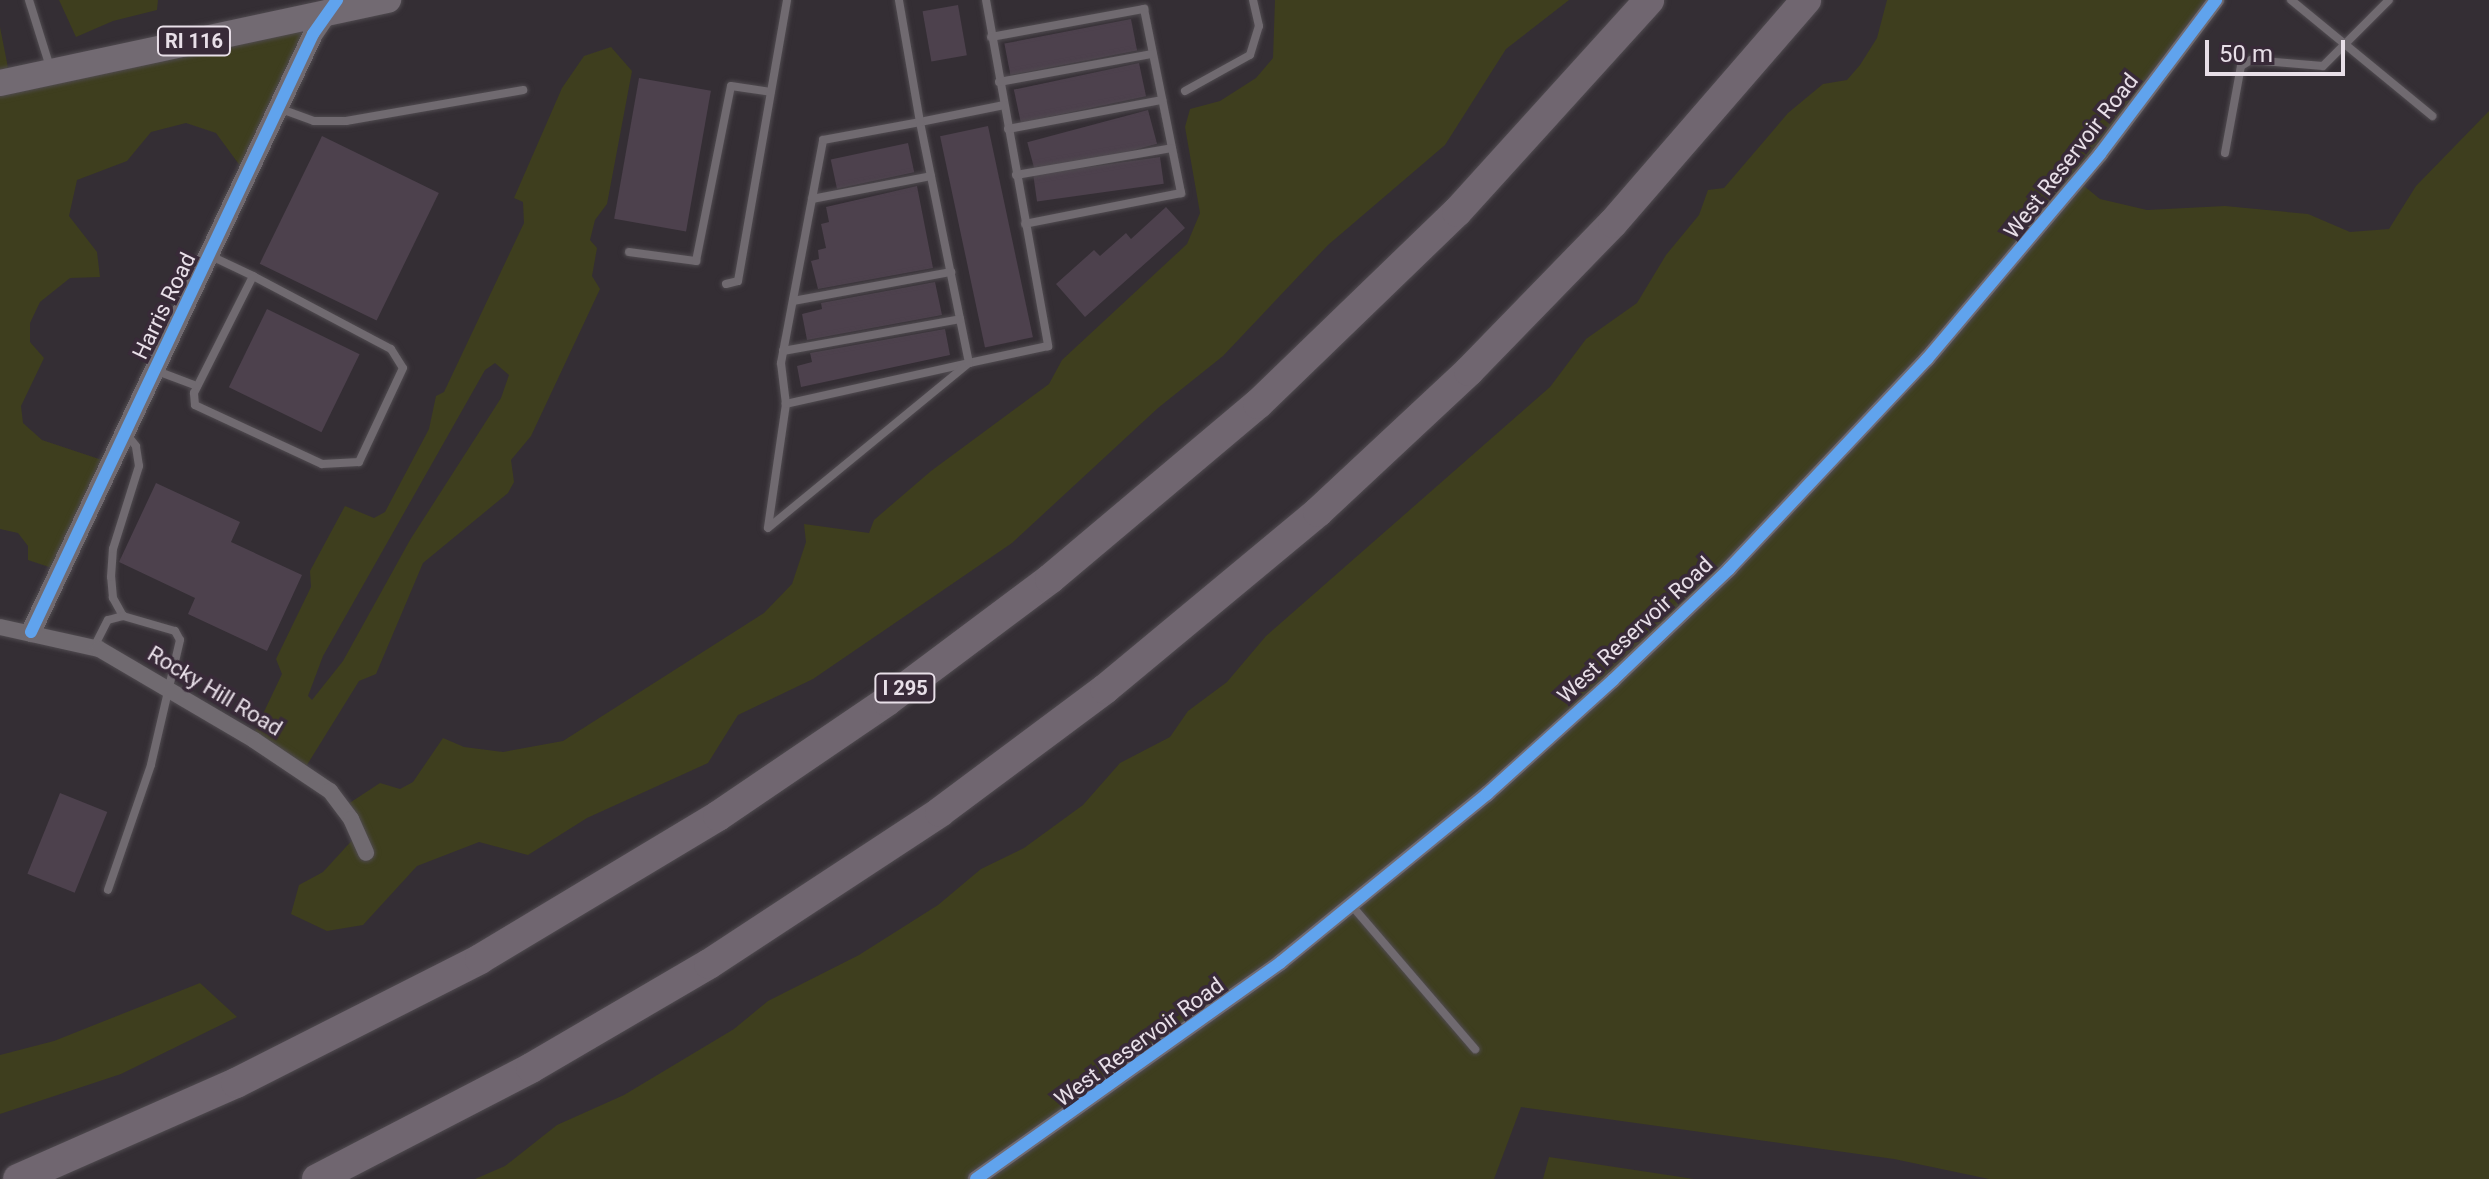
<!DOCTYPE html>
<html>
<head>
<meta charset="utf-8">
<style>
	body { margin:0 }
	#map { position:relative; width:2489px; height:1179px; overflow:hidden; background:#342e34; font-family:Roboto,sans-serif }
	div>[style] { position:absolute }
	.green>* { inset:0; background:#3e3e1e }
	.building>* { inset:0; background:#4d414d; transform-origin:0 0 }
	.roads { filter:drop-shadow(0 0 2px #504b50) drop-shadow(0 0 2px #504b50) }
	.service>* { height:8px; margin:-4px; padding:0 4px; transform-origin:4px; border-radius:4px; background:#706a70 }
	.minor>* { height:16px; margin:-8px; padding:0 8px; transform-origin:8px; border-radius:8px; background:#706a70 }
	.tertiary>* { height:20px; margin:-10px; padding:0 10px; transform-origin:10px; border-radius:10px; background:#706a70 }
	.primary>* { height:26px; margin:-13px; padding:0 13px; transform-origin:13px; border-radius:13px; background:#726a72 }
	.motorway>* { height:30px; margin:-15px; padding:0 15px; transform-origin:15px; border-radius:15px; background:#706670 }
	.cycleway>* { height:12px; margin:-6px; padding:0 6px; transform-origin:6px; border-radius:6px; background:#60a3ed }
	span { translate:-50% -50%; white-space:nowrap; text-align:center; line-height:1.15; -webkit-text-stroke:7px #382a38; paint-order:stroke }
	.shield-label span { padding:2px 6px; background:#382a38; border:2px solid; border-radius:6px; -webkit-text-stroke-width:0 }
	.shield-label { font-size:20px; color:#e8dfe8; font-weight:700 }
	.street-label { font-size:22px; color:#e8dfe8 }
	.scale { position:absolute; left:2205px; top:40px; width:140px; height:36px; box-sizing:border-box; border:4px solid #e8dfe8; border-top:0; padding-left:10px; font-size:24px; line-height:28px; white-space:nowrap; color:#e8dfe8; -webkit-text-stroke:6px #382a38; paint-order:stroke }
</style>
</head>
<body>
<div id="map">
	<div class="green">
		<div style="clip-path:polygon(59px 0,158px 0,157px 10px,113px 21px,76px 37px)"></div>
		<div style="clip-path:polygon(1275px 0,1569px 0,1506px 49px,1445px 145px,1328px 245px,1223px 356px,1158px 408px,1012px 543px,813px 679px,738px 715px,708px 763px,587px 818px,528px 855px,479px 842px,417px 866px,363px 925px,327px 931px,291px 914px,299px 885px,323px 872px,356px 836px,345px 806px,380px 783px,400px 789px,413px 782px,443px 738px,464px 747px,503px 752px,563px 741px,764px 613px,792px 584px,806px 542px,804px 524px,869px 533px,874px 520px,931px 471px,1049px 384px,1062px 360px,1187px 244px,1200px 213px,1185px 127px,1190px 109px,1220px 101px,1256px 78px,1273px 58px)"></div>
		<div style="clip-path:polygon(1887px 0,2216px 0,2079px 182px,2100px 199px,2147px 210px,2225px 206px,2308px 214px,2350px 232px,2389px 229px,2416px 186px,2489px 111px,2489px 1179px,1989px 1179px,1894px 1159px,1521px 1107px,1494px 1179px,475px 1179px,505px 1166px,557px 1125px,624px 1095px,734px 1029px,768px 1001px,859px 955px,938px 905px,981px 869px,1024px 848px,1083px 805px,1120px 763px,1170px 737px,1188px 711px,1227px 682px,1266px 636px,1550px 387px,1586px 339px,1637px 303px,1666px 255px,1699px 215px,1708px 190px,1724px 188px,1788px 113px,1823px 84px,1847px 80px,1860px 65px,1877px 38px)"></div>
		<div style="clip-path:polygon(323px 12px,249px 178px,216px 133px,186px 123px,151px 132px,127px 161px,77px 180px,69px 216px,97px 252px,100px 277px,70px 278px,40px 302px,30px 323px,30px 342px,44px 358px,21px 406px,23px 423px,42px 440px,114px 464px,67px 573px,28px 560px,28px 546px,18px 533px,0 529px,0 27px,10px 78px)"></div>
		<div style="clip-path:polygon(evenodd,611px 47px,632px 71px,607px 204px,595px 220px,590px 240px,597px 248px,592px 276px,600px 289px,531px 436px,511px 460px,514px 482px,508px 493px,423px 563px,376px 674px,359px 681px,302px 773px,251px 739px,282px 674px,276px 659px,311px 587px,310px 571px,345px 506px,374px 518px,385px 512px,429px 429px,436px 396px,444px 392px,524px 223px,523px 202px,514px 198px,562px 88px,584px 56px,611px 47px,495px 363px,509px 375px,501px 398px,410px 540px,343px 661px,312px 700px,308px 696px,323px 656px,485px 370px,495px 363px)"></div>
		<div style="clip-path:polygon(200px 983px,237px 1017px,121px 1074px,0 1114px,0 1055px,54px 1041px)"></div>
		<div style="clip-path:polygon(1549px 1157px,1694px 1179px,1543px 1179px)"></div>
	</div>
	<div class="building">
		<div style="left:958px;top:5px;width:51px;height:36px;rotate:80deg"></div>
		<div style="left:1131px;top:19px;width:32px;height:129px;rotate:79deg"></div>
		<div style="left:1139px;top:63px;width:34px;height:128px;rotate:78deg"></div>
		<div style="left:639px;top:78px;width:73px;height:143px;rotate:10deg"></div>
		<div style="left:1148px;top:110px;width:35px;height:125px;rotate:75deg"></div>
		<div style="left:988px;top:126px;width:216px;height:49px;rotate:78deg"></div>
		<div style="left:322px;top:136px;width:130px;height:142px;rotate:26deg"></div>
		<div style="left:908px;top:143px;width:30px;height:79px;rotate:78deg"></div>
		<div style="left:1160px;top:157px;width:27px;height:128px;rotate:82deg"></div>
		<div style="clip-path:polygon(917px 186px,933px 268px,818px 289px,811px 261px,819px 259px,818px 250px,826px 248px,821px 224px,829px 222px,826px 207px)"></div>
		<div style="clip-path:polygon(1166px 207px,1185px 228px,1085px 317px,1056px 284px,1094px 250px,1100px 256px,1126px 233px,1131px 239px)"></div>
		<div style="clip-path:polygon(935px 282px,942px 315px,807px 340px,802px 314px,822px 309px,821px 303px)"></div>
		<div style="left:267px;top:309px;width:103px;height:87px;rotate:26deg"></div>
		<div style="clip-path:polygon(945px 329px,950px 355px,801px 387px,797px 366px,812px 362px,810px 353px)"></div>
		<div style="clip-path:polygon(156px 483px,240px 522px,231px 542px,302px 575px,267px 651px,188px 614px,195px 598px,119px 562px)"></div>
		<div style="left:60px;top:793px;width:51px;height:87px;rotate:22deg"></div>
	</div>
	<div class="roads">
		<div class="service">
			<div style="left:29px;top:0;width:70px;rotate:72.6deg"></div>
			<div style="left:986px;top:0;width:352px;rotate:79.8deg"></div>
			<div style="left:1048px;top:346px;width:81px;rotate:167.9deg"></div>
			<div style="left:969px;top:363px;width:188px;rotate:167.4deg"></div>
			<div style="left:786px;top:404px;width:125px;rotate:98.3deg"></div>
			<div style="left:768px;top:528px;width:260px;rotate:-39.4deg"></div>
			<div style="left:969px;top:363px;width:246px;rotate:-101.5deg"></div>
			<div style="left:920px;top:122px;width:86px;rotate:-11.4deg"></div>
			<div style="left:2291px;top:0;width:183px;rotate:39.4deg"></div>
			<div style="left:991px;top:37px;width:156px;rotate:-10.4deg"></div>
			<div style="left:1144px;top:9px;width:188px;rotate:78.6deg"></div>
			<div style="left:1181px;top:193px;width:159px;rotate:168.8deg"></div>
			<div style="left:999px;top:82px;width:156px;rotate:-10.4deg"></div>
			<div style="left:1185px;top:91px;width:74px;rotate:-29deg"></div>
			<div style="left:1250px;top:55px;width:30px;rotate:-73deg"></div>
			<div style="left:1259px;top:26px;width:27px;rotate:-103deg"></div>
			<div style="left:281px;top:109px;width:35px;rotate:20deg"></div>
			<div style="left:314px;top:121px;width:32px"></div>
			<div style="left:346px;top:121px;width:180px;rotate:-9.9deg"></div>
			<div style="left:1008px;top:129px;width:157px;rotate:-10.7deg"></div>
			<div style="left:2225px;top:153px;width:88px;rotate:-79.6deg"></div>
			<div style="left:2241px;top:66px;width:12px;rotate:-31deg"></div>
			<div style="left:2251px;top:60px;width:72px;rotate:4.8deg"></div>
			<div style="left:2323px;top:66px;width:93px;rotate:-45deg"></div>
			<div style="left:1016px;top:175px;width:158px;rotate:-9.8deg"></div>
			<div style="left:812px;top:199px;width:121px;rotate:-10.9deg"></div>
			<div style="left:629px;top:252px;width:68px;rotate:7.7deg"></div>
			<div style="left:696px;top:261px;width:178px;rotate:-78.7deg"></div>
			<div style="left:731px;top:86px;width:40px;rotate:8.5deg"></div>
			<div style="left:211px;top:256px;width:47px;rotate:25.5deg"></div>
			<div style="left:253px;top:276px;width:156px;rotate:27.9deg"></div>
			<div style="left:391px;top:349px;width:22px;rotate:58deg"></div>
			<div style="left:403px;top:368px;width:104px;rotate:115.1deg"></div>
			<div style="left:359px;top:462px;width:37px;rotate:177deg"></div>
			<div style="left:322px;top:464px;width:140px;rotate:-155.1deg"></div>
			<div style="left:195px;top:405px;width:12px;rotate:-95deg"></div>
			<div style="left:194px;top:393px;width:131px;rotate:-63.2deg"></div>
			<div style="left:726px;top:284px;width:12px;rotate:-14deg"></div>
			<div style="left:738px;top:281px;width:285px;rotate:-80.1deg"></div>
			<div style="left:793px;top:301px;width:161px;rotate:-10.4deg"></div>
			<div style="left:783px;top:351px;width:180px;rotate:-10.2deg"></div>
			<div style="left:157px;top:371px;width:43px;rotate:20.6deg"></div>
			<div style="left:786px;top:404px;width:41px;rotate:-97deg"></div>
			<div style="left:781px;top:363px;width:227px;rotate:-79.3deg"></div>
			<div style="left:823px;top:140px;width:99px;rotate:-10.5deg"></div>
			<div style="left:920px;top:122px;width:124px;rotate:-99.8deg"></div>
			<div style="left:123px;top:616px;width:21px;rotate:-119deg"></div>
			<div style="left:113px;top:598px;width:21px;rotate:-95deg"></div>
			<div style="left:111px;top:577px;width:28px;rotate:-86deg"></div>
			<div style="left:113px;top:549px;width:87px;rotate:-72.6deg"></div>
			<div style="left:139px;top:466px;width:20px;rotate:-99deg"></div>
			<div style="left:136px;top:446px;width:14px;rotate:-129deg"></div>
			<div style="left:94px;top:647px;width:30px;rotate:-63deg"></div>
			<div style="left:108px;top:620px;width:16px;rotate:-15deg"></div>
			<div style="left:123px;top:616px;width:54px;rotate:16.1deg"></div>
			<div style="left:175px;top:631px;width:10px;rotate:61deg"></div>
			<div style="left:180px;top:640px;width:128px;rotate:103.1deg"></div>
			<div style="left:151px;top:765px;width:132px;rotate:109deg"></div>
			<div style="left:1352px;top:906px;width:189px;rotate:49.3deg"></div>
		</div>
		<div class="minor">
			<div style="left:0;top:627px;width:101px;rotate:12.5deg"></div>
			<div style="left:99px;top:649px;width:180px;rotate:30.4deg"></div>
			<div style="left:254px;top:740px;width:92px;rotate:33.9deg"></div>
			<div style="left:330px;top:791px;width:35px;rotate:53deg"></div>
			<div style="left:351px;top:819px;width:37px;rotate:66deg"></div>
			<div style="left:976px;top:1179px;width:374px;rotate:-35.4deg"></div>
			<div style="left:1281px;top:962px;width:266px;rotate:-39.2deg"></div>
			<div style="left:1487px;top:794px;width:170px;rotate:-42.1deg"></div>
			<div style="left:1613px;top:680px;width:161px;rotate:-43.7deg"></div>
			<div style="left:1729px;top:569px;width:289px;rotate:-46.7deg"></div>
			<div style="left:1927px;top:359px;width:268px;rotate:-49.8deg"></div>
			<div style="left:2100px;top:154px;width:193px;rotate:-53deg"></div>
		</div>
		<div class="tertiary">
			<div style="left:31px;top:632px;width:661px;rotate:-64.75deg"></div>
			<div style="left:313px;top:34px;width:34px;rotate:-56deg"></div>
		</div>
		<div class="primary">
			<div style="left:0;top:83px;width:397px;rotate:-12.1deg"></div>
		</div>
		<div class="motorway">
			<div style="left:18px;top:1179px;width:238px;rotate:-23.8deg"></div>
			<div style="left:236px;top:1083px;width:274px;rotate:-26.9deg"></div>
			<div style="left:480px;top:959px;width:278px;rotate:-31deg"></div>
			<div style="left:718px;top:816px;width:204px;rotate:-34.2deg"></div>
			<div style="left:887px;top:701px;width:204px;rotate:-36.8deg"></div>
			<div style="left:1050px;top:579px;width:272px;rotate:-40.1deg"></div>
			<div style="left:1258px;top:404px;width:277px;rotate:-44deg"></div>
			<div style="left:1457px;top:212px;width:286px;rotate:-47.8deg"></div>
			<div style="left:317px;top:1179px;width:241px;rotate:-27.4deg"></div>
			<div style="left:531px;top:1068px;width:206px;rotate:-30.3deg"></div>
			<div style="left:709px;top:964px;width:277px;rotate:-33.3deg"></div>
			<div style="left:940px;top:812px;width:206px;rotate:-36.7deg"></div>
			<div style="left:1105px;top:689px;width:277px;rotate:-39.7deg"></div>
			<div style="left:1318px;top:512px;width:207px;rotate:-43deg"></div>
			<div style="left:1469px;top:371px;width:206px;rotate:-45.8deg"></div>
			<div style="left:1613px;top:223px;width:295px;rotate:-49.1deg"></div>
		</div>
	</div>
	<div class="cycleway">
		<div style="left:31px;top:632px;width:661px;rotate:-64.75deg"></div>
		<div style="left:313px;top:34px;width:42px;rotate:-54.8deg"></div>
		<div style="left:976px;top:1179px;width:374px;rotate:-35.4deg"></div>
		<div style="left:1281px;top:962px;width:266px;rotate:-39.2deg"></div>
		<div style="left:1487px;top:794px;width:170px;rotate:-42.1deg"></div>
		<div style="left:1613px;top:680px;width:161px;rotate:-43.7deg"></div>
		<div style="left:1729px;top:569px;width:289px;rotate:-46.7deg"></div>
		<div style="left:1927px;top:359px;width:268px;rotate:-49.8deg"></div>
		<div style="left:2100px;top:154px;width:193px;rotate:-53deg"></div>
	</div>
	<div class="shield-label">
		<span style="left:194px;top:41px">RI 116</span>
		<span style="left:905px;top:688px">I 295</span>
	</div>
	<div class="street-label">
		<span style="left:2071px;top:156px;rotate:-52deg">West Reservoir Road</span>
		<span style="left:164px;top:306px;rotate:-64deg">Harris Road</span>
		<span style="left:1635px;top:630px;rotate:-43deg">West Reservoir Road</span>
		<span style="left:215px;top:691px;rotate:31deg">Rocky Hill Road</span>
		<span style="left:1139px;top:1042px;rotate:-36deg">West Reservoir Road</span>
	</div>
	<div class="scale">50 m</div>
</div>
</body>
</html>
